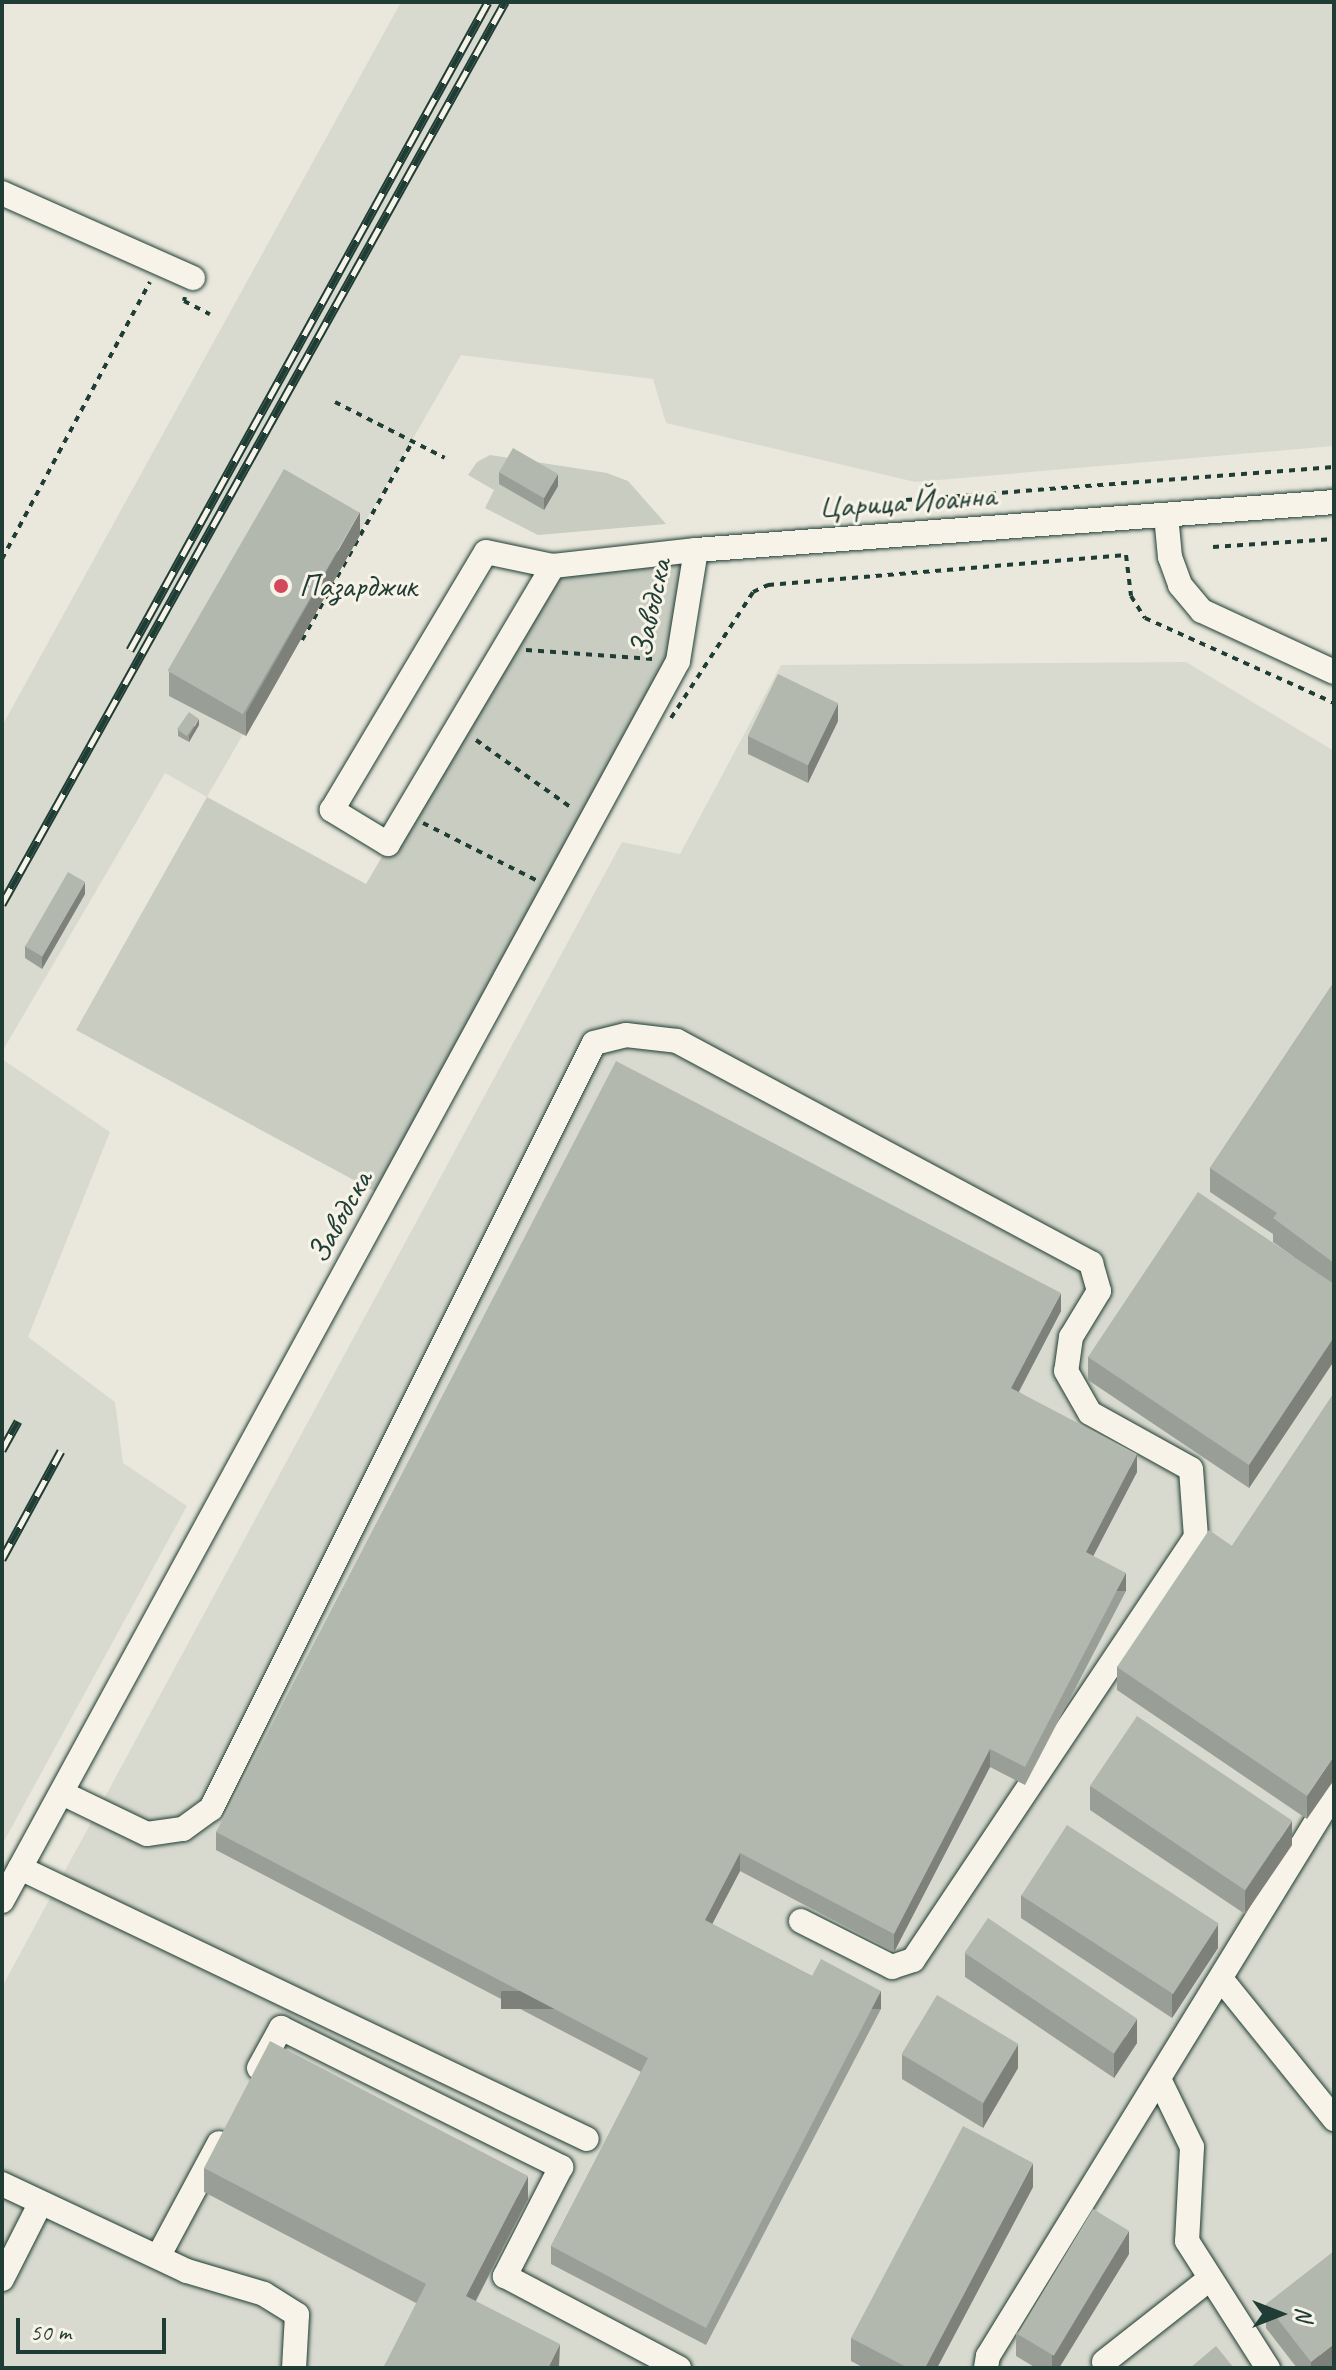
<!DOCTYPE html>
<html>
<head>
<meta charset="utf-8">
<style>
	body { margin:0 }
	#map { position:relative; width:1336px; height:2370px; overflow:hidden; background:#eae8dd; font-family:Caveat,sans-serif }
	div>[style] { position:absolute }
	.built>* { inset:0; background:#d9dacf }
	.green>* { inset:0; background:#c8ccc1 }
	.path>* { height:4px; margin-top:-2px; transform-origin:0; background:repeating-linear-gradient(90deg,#1f3d34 0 6px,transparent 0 12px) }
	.roads { filter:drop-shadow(0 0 2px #1f3d34) drop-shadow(0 0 2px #1f3d34) }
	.minor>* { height:24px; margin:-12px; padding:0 12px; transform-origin:12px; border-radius:12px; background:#f7f3e8 }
	.rail>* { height:9px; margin-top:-4.5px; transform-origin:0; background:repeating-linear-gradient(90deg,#f7f3e8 0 18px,#1f3d34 0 36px); box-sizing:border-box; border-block:2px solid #1f3d34 }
	.wall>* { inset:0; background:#999e96 }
	.shaded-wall>* { inset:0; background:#7d817a; transform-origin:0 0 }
	.building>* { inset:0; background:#b2b8ae; transform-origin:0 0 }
	.dots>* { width:22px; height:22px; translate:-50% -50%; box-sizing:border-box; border:4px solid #f7f3e8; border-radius:50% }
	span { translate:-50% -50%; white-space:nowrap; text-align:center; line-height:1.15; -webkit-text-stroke:6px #f7f3e8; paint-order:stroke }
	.street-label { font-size:32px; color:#1f3d34 }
	.poi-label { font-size:32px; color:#1f3d34 }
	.left { translate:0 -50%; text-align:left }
	.frame { position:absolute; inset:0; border:4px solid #1f3d34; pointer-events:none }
	.north { position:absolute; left:1240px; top:2274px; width:80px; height:80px; -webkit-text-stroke:6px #f7f3e8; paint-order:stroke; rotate:90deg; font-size:22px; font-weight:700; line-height:32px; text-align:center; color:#1f3d34 }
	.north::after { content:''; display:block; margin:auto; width:28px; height:36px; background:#1f3d34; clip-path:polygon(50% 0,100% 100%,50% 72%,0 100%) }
	.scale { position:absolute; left:16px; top:2318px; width:150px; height:36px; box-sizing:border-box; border:4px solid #1f3d34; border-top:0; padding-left:10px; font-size:24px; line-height:28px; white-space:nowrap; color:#1f3d34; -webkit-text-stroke:6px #f7f3e8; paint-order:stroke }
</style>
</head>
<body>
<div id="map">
	<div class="built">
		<div style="clip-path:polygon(401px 2px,1334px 2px,1334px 446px,915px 482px,666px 423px,653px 379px,461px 355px,207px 797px,165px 773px,2px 1052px,2px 726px)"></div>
		<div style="clip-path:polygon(1186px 662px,1334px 751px,1334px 2368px,2px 2368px,2px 1987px,622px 842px,680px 854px,781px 665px)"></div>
		<div style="clip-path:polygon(2px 1059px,110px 1132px,28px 1337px,115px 1402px,123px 1463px,187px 1506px,2px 1845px)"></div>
	</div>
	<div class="green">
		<div style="clip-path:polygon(490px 455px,607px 473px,628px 481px,666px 524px,538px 535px,485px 508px,494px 490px,468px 475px,477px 462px)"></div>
		<div style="clip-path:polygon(696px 550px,678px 661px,387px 1198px,76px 1030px,207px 797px,366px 884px,553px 566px)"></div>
	</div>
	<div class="path">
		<div style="left:185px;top:297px;width:4px;rotate:104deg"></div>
		<div style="left:184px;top:301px;width:29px;rotate:27deg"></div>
		<div style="left:335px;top:402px;width:123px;rotate:27deg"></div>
		<div style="left:906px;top:500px;width:429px;rotate:-4.4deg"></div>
		<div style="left:1213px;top:547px;width:121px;rotate:-3.8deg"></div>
		<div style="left:2px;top:559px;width:314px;rotate:-61.9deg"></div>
		<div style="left:302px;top:640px;width:227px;rotate:-60.9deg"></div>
		<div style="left:526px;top:650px;width:127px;rotate:4.1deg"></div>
		<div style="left:671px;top:718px;width:150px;rotate:-56.9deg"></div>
		<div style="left:753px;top:592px;width:17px;rotate:-25deg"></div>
		<div style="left:768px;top:585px;width:359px;rotate:-4.8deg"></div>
		<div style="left:1126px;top:555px;width:41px;rotate:83deg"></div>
		<div style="left:1131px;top:596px;width:26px;rotate:58deg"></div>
		<div style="left:1145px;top:618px;width:207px;rotate:24.2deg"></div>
		<div style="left:476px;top:740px;width:119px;rotate:35.4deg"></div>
		<div style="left:423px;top:823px;width:127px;rotate:26.8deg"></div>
	</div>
	<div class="roads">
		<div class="minor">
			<div style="left:2px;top:193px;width:209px;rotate:24deg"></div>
			<div style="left:1166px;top:515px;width:42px;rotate:84.6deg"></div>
			<div style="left:1170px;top:557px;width:30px;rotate:70deg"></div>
			<div style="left:1180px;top:585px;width:34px;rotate:50deg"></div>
			<div style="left:1202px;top:611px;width:145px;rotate:24.8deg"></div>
			<div style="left:553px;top:566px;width:323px;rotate:120.7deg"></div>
			<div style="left:388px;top:844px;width:66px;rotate:-148.7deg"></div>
			<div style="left:332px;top:810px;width:300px;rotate:-59.2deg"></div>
			<div style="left:486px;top:552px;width:68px;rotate:11.8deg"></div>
			<div style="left:553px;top:566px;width:144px;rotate:-6.4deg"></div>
			<div style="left:696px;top:550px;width:640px;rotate:-4.3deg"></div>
			<div style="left:62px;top:1793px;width:94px;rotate:25.8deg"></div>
			<div style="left:147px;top:1834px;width:36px;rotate:-8deg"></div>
			<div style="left:183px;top:1829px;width:34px;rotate:-36deg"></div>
			<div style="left:211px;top:1809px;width:856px;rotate:-63.43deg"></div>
			<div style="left:594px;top:1043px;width:33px;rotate:-14deg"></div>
			<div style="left:626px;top:1035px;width:51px;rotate:6.7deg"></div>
			<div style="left:677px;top:1041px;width:470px;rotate:28.2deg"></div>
			<div style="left:1091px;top:1263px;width:29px;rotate:74deg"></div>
			<div style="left:1099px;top:1291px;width:54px;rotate:121.3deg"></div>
			<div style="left:1071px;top:1337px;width:34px;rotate:98deg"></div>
			<div style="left:1066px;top:1371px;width:48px;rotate:60.3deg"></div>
			<div style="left:1090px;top:1413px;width:115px;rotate:29deg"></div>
			<div style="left:1191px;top:1469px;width:68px;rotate:85.8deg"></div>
			<div style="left:1196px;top:1537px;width:509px;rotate:123.78deg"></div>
			<div style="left:913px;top:1960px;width:22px;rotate:162deg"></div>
			<div style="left:892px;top:1967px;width:102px;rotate:-153.2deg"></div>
			<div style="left:20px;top:1868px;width:628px;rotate:25.55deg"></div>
			<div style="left:2px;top:1901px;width:1412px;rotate:-61.4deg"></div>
			<div style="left:678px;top:661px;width:112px;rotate:-80.8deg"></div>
			<div style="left:1222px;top:1980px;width:179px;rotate:51.1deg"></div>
			<div style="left:259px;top:2068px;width:46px;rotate:-61.2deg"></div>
			<div style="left:281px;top:2028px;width:313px;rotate:26.4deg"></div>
			<div style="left:561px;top:2167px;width:123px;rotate:117.2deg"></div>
			<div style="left:505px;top:2276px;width:197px;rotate:27.9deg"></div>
			<div style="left:1160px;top:2081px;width:73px;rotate:64.1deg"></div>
			<div style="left:1192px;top:2147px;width:94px;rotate:93deg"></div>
			<div style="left:1187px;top:2241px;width:151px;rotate:57.5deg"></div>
			<div style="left:2px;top:2184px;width:204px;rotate:25.2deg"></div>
			<div style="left:187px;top:2271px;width:80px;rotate:16.6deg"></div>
			<div style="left:264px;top:2294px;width:39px;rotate:32deg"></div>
			<div style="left:297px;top:2315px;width:53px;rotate:93.2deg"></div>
			<div style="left:158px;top:2257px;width:129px;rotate:-61.8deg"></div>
			<div style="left:2px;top:2279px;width:84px;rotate:-63.1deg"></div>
			<div style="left:1104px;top:2362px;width:131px;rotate:-38.2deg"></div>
			<div style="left:986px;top:2368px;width:12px;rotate:-81deg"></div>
			<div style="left:988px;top:2356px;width:661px;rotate:-58.43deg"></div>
		</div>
	</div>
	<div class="rail">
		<div style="left:130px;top:650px;width:740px;rotate:-61.08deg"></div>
		<div style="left:2px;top:904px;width:1033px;rotate:-60.85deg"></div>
		<div style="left:2px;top:1450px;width:33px;rotate:-61deg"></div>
		<div style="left:2px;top:1559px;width:123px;rotate:-61.4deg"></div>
	</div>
	<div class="wall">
		<div style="clip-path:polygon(499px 472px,558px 486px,544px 510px,499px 484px)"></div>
		<div style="clip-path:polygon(360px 535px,246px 736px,169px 696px,169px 672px)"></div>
		<div style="clip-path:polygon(838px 721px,808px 783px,748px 754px,748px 736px)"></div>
		<div style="clip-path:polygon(199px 725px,189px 742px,178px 736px,178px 730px)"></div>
		<div style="clip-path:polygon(85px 894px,42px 969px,25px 958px,25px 946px)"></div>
		<div style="clip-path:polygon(1334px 982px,1334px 1361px,1249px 1488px,1088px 1380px,1088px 1357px,1294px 1257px,1273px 1242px,1273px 1234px,1210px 1192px,1210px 1168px)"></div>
		<div style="clip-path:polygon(1061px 1311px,1019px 1392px,1137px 1472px,1093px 1556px,1126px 1591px,1025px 1785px,990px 1767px,894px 1952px,740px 1871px,712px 1924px,812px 1976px,881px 2009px,706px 2345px,551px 2264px,551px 2246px,641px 2072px,216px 1850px,216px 1832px)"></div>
		<div style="clip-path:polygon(1334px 1393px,1307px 1819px,1117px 1690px,1117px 1667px,1232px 1546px)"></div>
		<div style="clip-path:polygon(1090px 1786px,1292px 1845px,1245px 1914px,1090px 1810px)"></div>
		<div style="clip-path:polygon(1021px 1895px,1218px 1948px,1172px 2018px,1021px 1918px)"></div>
		<div style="clip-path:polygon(965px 1953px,1137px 2043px,1114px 2078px,965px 1977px)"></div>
		<div style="clip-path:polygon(902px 2055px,1018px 2068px,983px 2128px,902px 2079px)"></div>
		<div style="clip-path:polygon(204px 2168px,528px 2199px,476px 2301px,416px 2303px,204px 2192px)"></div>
		<div style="clip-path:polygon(1033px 2187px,937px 2368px,864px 2368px,851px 2361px,851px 2338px)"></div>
		<div style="clip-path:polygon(1129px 2254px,1059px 2368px,1036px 2368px,1016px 2356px,1016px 2333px)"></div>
		<div style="clip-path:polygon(1266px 2304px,1334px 2368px,1297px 2368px,1266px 2328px)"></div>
	</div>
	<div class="shaded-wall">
		<div style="clip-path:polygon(558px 474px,558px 486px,544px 510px,544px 498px)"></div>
		<div style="clip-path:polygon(360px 512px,360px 535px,246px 736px,246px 713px)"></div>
		<div style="clip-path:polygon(838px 703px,838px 721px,808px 783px,808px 765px)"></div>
		<div style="clip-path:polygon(199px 719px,199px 725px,189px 742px,189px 736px)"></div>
		<div style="clip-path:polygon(85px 882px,85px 894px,42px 969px,42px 957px)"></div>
		<div style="clip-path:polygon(1061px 1293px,1061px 1311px,1011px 1406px,1011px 1388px)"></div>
		<div style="clip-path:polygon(1334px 1337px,1334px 1361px,1249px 1488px,1249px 1465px)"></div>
		<div style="clip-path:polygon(1137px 1454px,1137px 1472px,1086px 1570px,1086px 1552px)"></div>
		<div style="left:1126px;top:1573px;width:18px;height:219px;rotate:90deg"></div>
		<div style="clip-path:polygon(990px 1749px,990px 1767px,894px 1952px,894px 1934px)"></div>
		<div style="clip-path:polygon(1334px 1756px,1334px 1780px,1307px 1819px,1307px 1796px)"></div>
		<div style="clip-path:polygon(1292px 1821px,1292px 1845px,1245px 1914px,1245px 1891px)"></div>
		<div style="clip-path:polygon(740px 1853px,740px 1871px,705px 1938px,705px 1920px)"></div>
		<div style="clip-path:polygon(1218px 1924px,1218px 1948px,1172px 2018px,1172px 1995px)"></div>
		<div style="left:881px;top:1991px;width:18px;height:380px;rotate:90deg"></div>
		<div style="clip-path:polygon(1137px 2019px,1137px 2043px,1114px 2078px,1114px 2054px)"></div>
		<div style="clip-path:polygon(1018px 2044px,1018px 2068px,983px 2128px,983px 2104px)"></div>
		<div style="clip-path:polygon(1033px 2163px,1033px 2187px,937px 2368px,925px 2368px)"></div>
		<div style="clip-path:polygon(528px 2176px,528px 2199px,466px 2319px,466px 2296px)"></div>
		<div style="clip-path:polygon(1129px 2231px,1129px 2254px,1059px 2368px,1052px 2368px,1052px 2355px)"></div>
		<div style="clip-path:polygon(560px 2344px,559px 2368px,548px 2368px)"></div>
		<div style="clip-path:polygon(1334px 2344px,1334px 2368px,1311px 2368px,1311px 2362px)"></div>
	</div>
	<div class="building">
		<div style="left:513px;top:448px;width:52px;height:28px;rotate:30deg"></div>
		<div style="left:284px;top:469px;width:87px;height:233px;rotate:30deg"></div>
		<div style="left:778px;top:674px;width:67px;height:69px;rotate:26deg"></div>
		<div style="left:189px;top:712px;width:12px;height:21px;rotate:35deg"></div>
		<div style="left:68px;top:872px;width:20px;height:86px;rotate:30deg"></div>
		<div style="clip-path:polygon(1334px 982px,1334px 1263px,1273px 1218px,1277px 1213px,1210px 1168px)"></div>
		<div style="clip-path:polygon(616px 1061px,1061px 1293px,1011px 1388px,1137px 1454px,1086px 1552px,1126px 1573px,1025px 1767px,990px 1749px,894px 1934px,740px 1853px,705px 1920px,812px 1976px,821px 1959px,881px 1991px,706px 2328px,551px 2246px,648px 2058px,216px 1832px)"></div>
		<div style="clip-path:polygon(1198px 1192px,1334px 1284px,1334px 1337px,1249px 1465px,1088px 1357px)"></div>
		<div style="clip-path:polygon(1334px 1393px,1334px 1756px,1307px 1796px,1117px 1667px,1209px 1530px,1232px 1546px)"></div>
		<div style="left:1137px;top:1716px;width:187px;height:84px;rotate:34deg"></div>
		<div style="left:1067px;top:1825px;width:181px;height:84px;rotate:33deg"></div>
		<div style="left:988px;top:1918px;width:180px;height:42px;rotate:34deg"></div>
		<div style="left:937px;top:1995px;width:95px;height:69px;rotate:31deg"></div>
		<div style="clip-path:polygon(270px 2041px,528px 2176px,466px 2296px,560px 2344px,548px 2368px,383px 2368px,426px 2284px,204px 2168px)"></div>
		<div style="clip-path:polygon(963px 2126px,1033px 2163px,925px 2368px,908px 2368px,851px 2338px)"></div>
		<div style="left:1093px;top:2209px;width:42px;height:146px;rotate:31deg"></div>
		<div style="clip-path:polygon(1334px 2251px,1334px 2344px,1311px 2362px,1266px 2304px)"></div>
		<div style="clip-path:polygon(1216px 2346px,1234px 2368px,1190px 2368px)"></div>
	</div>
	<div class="dots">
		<div style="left:281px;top:586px;background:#d1495b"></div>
	</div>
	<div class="street-label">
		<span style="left:907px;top:502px;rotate:-4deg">Царица Йоанна</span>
		<span style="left:651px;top:608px;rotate:-78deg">Заводска</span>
		<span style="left:340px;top:1217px;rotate:-61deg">Заводска</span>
	</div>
	<div class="poi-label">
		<span class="left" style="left:299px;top:586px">Пазарджик</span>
	</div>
	<div class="frame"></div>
	<div class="north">N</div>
	<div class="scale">50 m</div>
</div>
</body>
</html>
